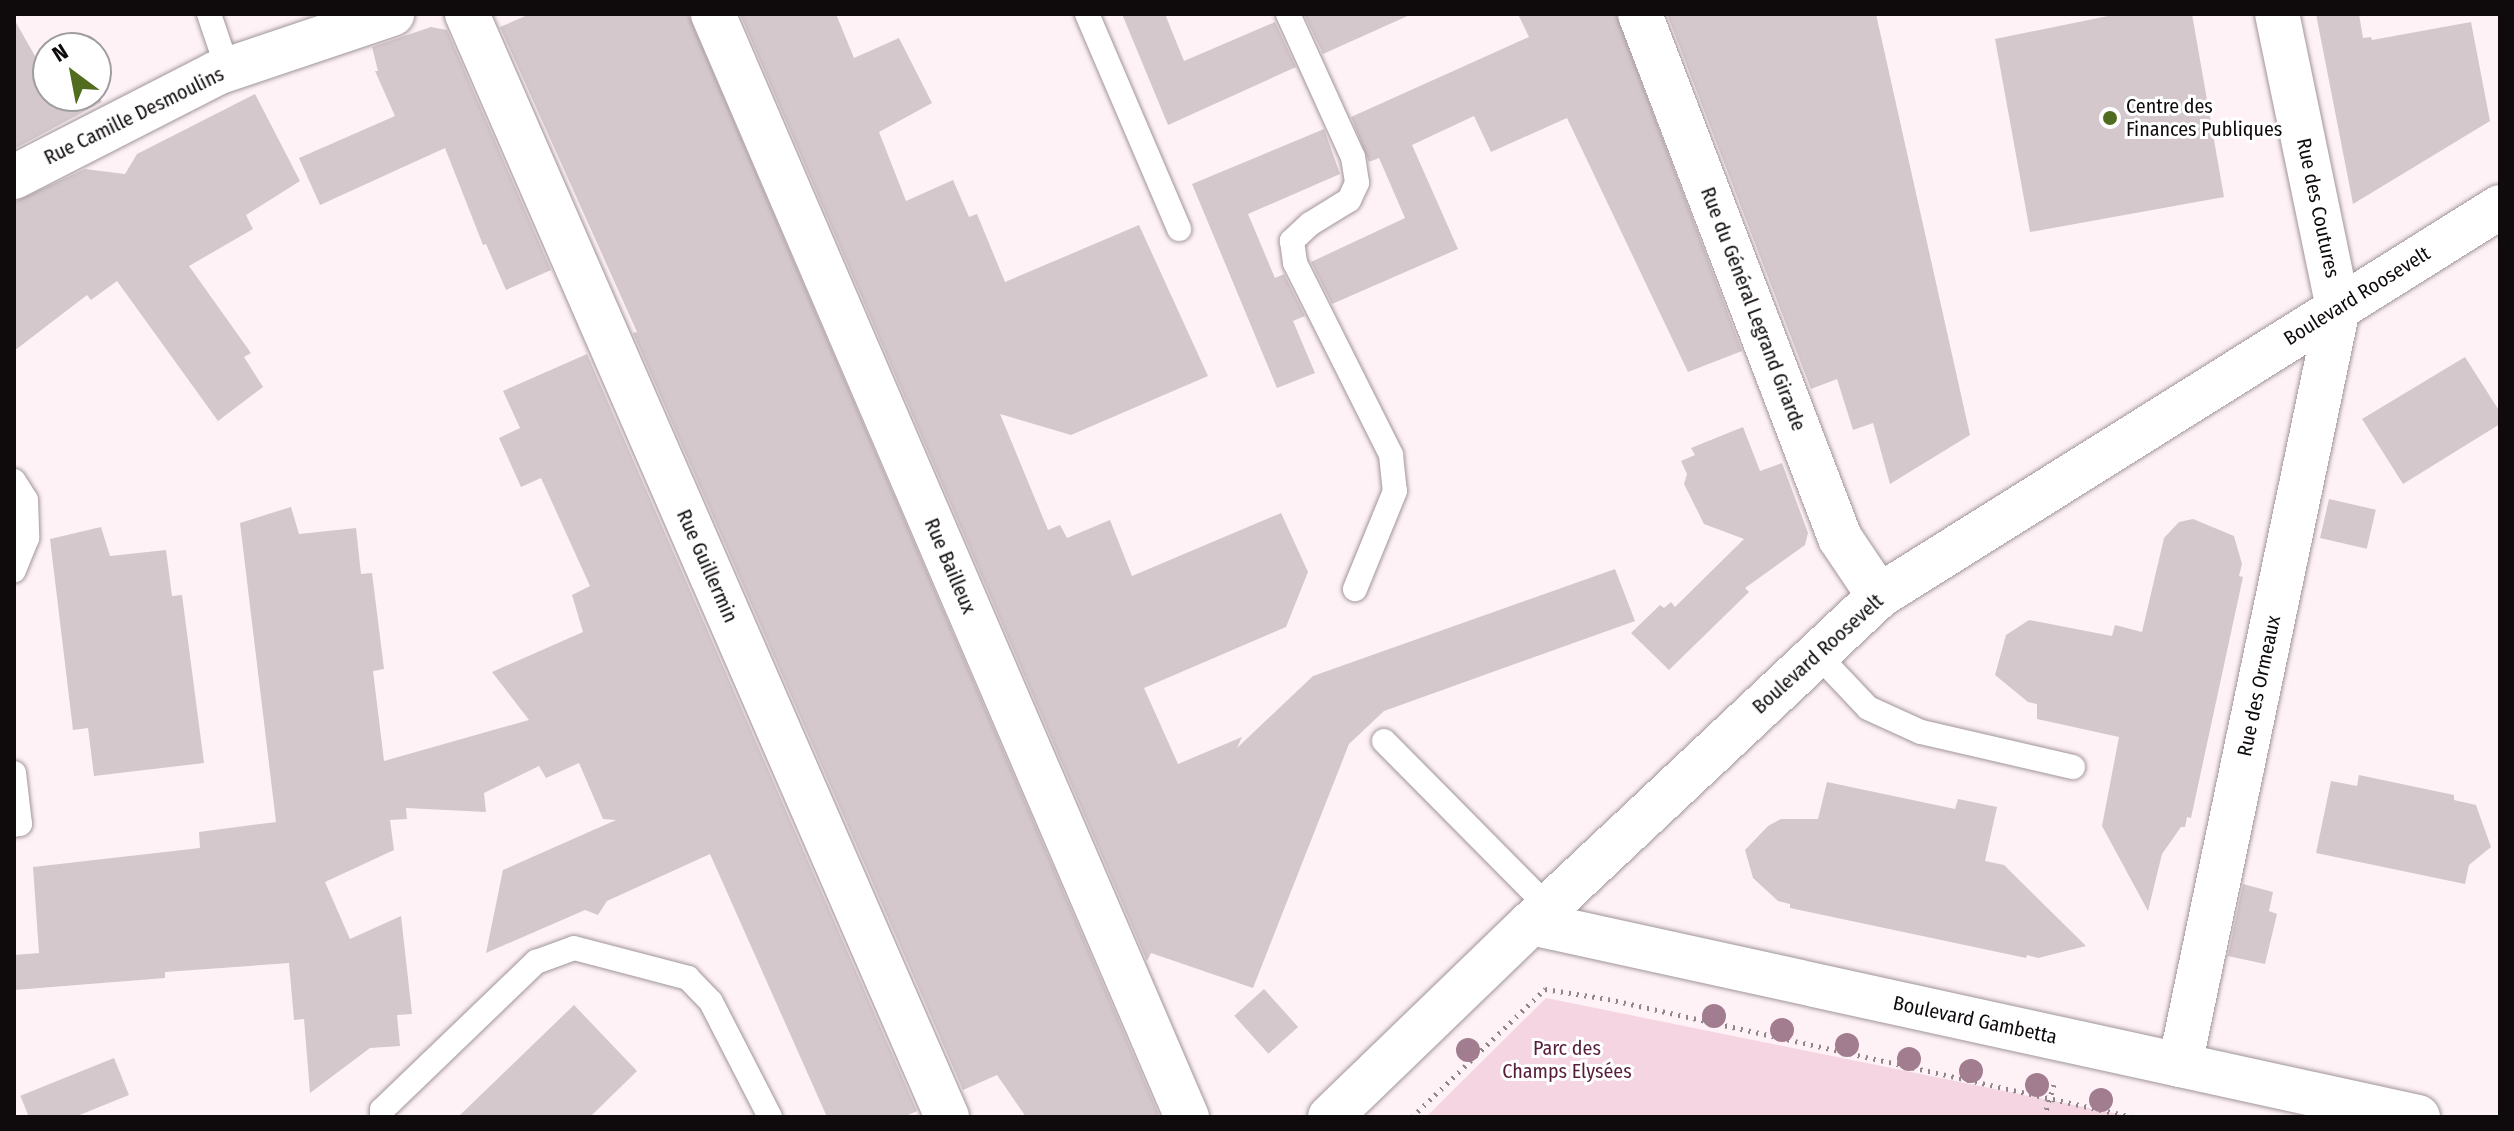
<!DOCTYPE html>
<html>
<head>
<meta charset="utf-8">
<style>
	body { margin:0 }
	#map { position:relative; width:2514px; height:1131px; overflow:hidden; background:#fef2f7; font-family:"Fira Sans Condensed",sans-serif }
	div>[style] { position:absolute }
	.green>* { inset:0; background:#f4d5e1 }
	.building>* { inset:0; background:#d4c8cc; transform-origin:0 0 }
	.path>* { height:5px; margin-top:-2.5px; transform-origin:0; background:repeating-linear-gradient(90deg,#8e8689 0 2px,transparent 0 8px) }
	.roads { filter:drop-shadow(0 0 2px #a09599) drop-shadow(0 0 2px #a09599) }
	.lane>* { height:24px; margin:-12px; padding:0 12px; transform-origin:12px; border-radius:12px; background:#fff }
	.street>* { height:44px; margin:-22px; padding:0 22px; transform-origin:22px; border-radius:22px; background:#fff }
	.secondary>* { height:44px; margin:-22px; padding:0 22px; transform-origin:22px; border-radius:22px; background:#fff }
	.trees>* { width:24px; height:24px; margin:-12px; border-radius:50%; background:#a27d8f }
	.dots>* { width:22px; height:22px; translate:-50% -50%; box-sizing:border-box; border:4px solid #fff; border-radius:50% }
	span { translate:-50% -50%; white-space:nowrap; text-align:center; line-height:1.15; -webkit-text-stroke:6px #fff; paint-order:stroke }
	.poi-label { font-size:20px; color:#0f0b0d }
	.left { translate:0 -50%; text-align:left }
	.street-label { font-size:20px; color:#0f0b0d }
	.park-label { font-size:20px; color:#561d3a }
	.frame { position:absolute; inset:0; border:16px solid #0f0b0d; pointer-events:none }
	.north { position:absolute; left:32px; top:32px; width:80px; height:80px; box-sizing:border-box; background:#fff; border:2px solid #9f9d9e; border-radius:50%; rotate:328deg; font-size:22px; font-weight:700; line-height:32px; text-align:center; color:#0f0b0d }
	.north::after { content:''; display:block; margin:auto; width:28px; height:36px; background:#516c1e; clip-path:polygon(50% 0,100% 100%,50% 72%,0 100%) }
</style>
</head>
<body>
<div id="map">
	<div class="green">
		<div style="clip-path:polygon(1546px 998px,2133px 1117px,1426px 1117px)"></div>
	</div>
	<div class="building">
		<div style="clip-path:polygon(530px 14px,688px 14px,1160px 1117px,1026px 1117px,997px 1075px,963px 1090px,633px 333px,637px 332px,500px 27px)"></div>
		<div style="clip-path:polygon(740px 14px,836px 14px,854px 58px,899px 38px,932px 103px,879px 132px,906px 201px,953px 180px,969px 217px,977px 214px,1005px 282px,1139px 225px,1208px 376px,1071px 435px,1000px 414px,1048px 530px,1060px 525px,1067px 538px,1110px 520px,1132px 576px,1281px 513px,1308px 572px,1286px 627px,1144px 688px,1178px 764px,1242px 737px,1237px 748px,1313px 676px,1615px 569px,1635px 621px,1384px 711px,1349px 744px,1253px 988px,1151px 953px,1147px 961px)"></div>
		<div style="clip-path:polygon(1122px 14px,1165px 14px,1184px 61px,1275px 22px,1296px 67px,1168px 125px)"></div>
		<div style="clip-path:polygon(1304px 14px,1412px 14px,1323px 54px)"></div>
		<div style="clip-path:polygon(1518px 14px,1616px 14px,1742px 351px,1688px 372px,1567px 118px,1491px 152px,1474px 116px,1412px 145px,1458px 249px,1332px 304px,1311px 262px,1405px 218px,1379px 158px,1369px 162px,1351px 117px,1529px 37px)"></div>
		<div style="clip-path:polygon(1667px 14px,1876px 14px,1970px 435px,1890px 484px,1873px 423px,1853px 430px,1837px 379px,1811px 389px)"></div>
		<div style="clip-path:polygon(2118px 14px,2192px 14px,2224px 197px,2030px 232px,1995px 39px)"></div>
		<div style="clip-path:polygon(2316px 14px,2359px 14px,2363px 38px,2371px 37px,2372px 40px,2471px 22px,2490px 121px,2353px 204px)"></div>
		<div style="clip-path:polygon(14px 19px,48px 79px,48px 96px,96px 96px,96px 92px,102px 102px,14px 149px)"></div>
		<div style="clip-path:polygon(431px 27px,447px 30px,551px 270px,506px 290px,486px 244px,483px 245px,445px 148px,320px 205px,299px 158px,395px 116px,375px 71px,378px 71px,372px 47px)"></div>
		<div style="clip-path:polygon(255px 94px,300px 181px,246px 215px,253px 229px,189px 266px,251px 353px,244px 357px,263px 387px,218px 421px,117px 281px,91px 300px,87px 295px,14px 351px,14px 202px,85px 169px,125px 174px,137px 154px)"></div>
		<div style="clip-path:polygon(1324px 129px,1340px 174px,1248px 214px,1275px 278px,1284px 274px,1305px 316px,1293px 321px,1315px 373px,1277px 388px,1192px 184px)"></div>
		<div style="clip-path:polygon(587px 354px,917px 1111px,904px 1117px,827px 1117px,710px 854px,607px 901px,598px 915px,585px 910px,486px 953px,503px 870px,616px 820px,603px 819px,579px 763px,546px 778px,539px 766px,484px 793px,486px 812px,406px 808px,407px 819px,390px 820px,394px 850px,325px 882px,350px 939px,401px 916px,412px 1014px,397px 1015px,400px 1046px,370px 1048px,310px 1093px,304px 1019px,294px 1020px,289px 963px,165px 972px,165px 978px,14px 990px,14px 955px,39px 953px,33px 867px,200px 848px,199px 832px,276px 822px,240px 523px,291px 507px,299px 534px,356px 528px,361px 574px,372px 573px,384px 669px,373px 671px,384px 761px,529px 720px,492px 672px,583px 632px,572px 595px,590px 586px,541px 478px,521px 487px,499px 438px,520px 428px,503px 391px)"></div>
		<div style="clip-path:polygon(2465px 357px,2500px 412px,2500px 424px,2403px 484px,2362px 419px)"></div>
		<div style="clip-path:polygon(1743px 427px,1760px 471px,1782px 463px,1808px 533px,1805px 545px,1745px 588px,1749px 592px,1669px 670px,1631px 633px,1660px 605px,1664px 608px,1671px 602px,1675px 607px,1744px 539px,1704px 524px,1684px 484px,1687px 474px,1681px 461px,1695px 455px,1691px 448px)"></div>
		<div style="left:2329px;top:499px;width:48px;height:40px;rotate:13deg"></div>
		<div style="clip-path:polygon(2193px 519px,2234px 536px,2242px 564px,2239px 576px,2243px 577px,2191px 818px,2187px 817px,2185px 827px,2181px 827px,2162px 854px,2148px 911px,2102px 826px,2119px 737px,2037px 719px,2037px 704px,2028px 702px,1995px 675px,2006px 635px,2029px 620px,2112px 636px,2115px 625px,2142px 632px,2164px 538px,2179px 522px)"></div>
		<div style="clip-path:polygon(101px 527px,110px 556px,166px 550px,172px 596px,182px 595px,204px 763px,94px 776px,88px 728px,73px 730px,50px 539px)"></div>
		<div style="clip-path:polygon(2359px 775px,2454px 795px,2454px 800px,2476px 805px,2491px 847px,2469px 865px,2465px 884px,2316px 853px,2331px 781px,2357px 786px)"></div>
		<div style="clip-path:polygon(1827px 782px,1955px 809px,1958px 799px,1997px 807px,1985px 861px,2004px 865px,2086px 946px,2038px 958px,2027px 955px,2026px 958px,1790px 908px,1790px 904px,1778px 901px,1753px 878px,1745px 850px,1768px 826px,1781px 819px,1818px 819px)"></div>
		<div style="clip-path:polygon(2243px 884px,2273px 892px,2269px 911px,2277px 914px,2265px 964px,2228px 956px)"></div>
		<div style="left:1264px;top:989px;width:51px;height:40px;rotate:48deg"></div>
		<div style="clip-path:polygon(574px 1005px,637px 1071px,590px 1117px,458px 1117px)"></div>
		<div style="left:114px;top:1058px;width:40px;height:101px;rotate:68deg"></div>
	</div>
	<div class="path">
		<div style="left:1412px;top:1117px;width:185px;rotate:-43.9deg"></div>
		<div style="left:1545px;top:989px;width:64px;rotate:9deg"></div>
		<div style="left:1608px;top:999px;width:538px;rotate:12.67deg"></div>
		<div style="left:2044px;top:1117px;width:34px;rotate:-73deg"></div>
	</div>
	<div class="roads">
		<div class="lane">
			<div style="left:209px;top:14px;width:59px;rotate:71.3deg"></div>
			<div style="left:1087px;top:14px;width:234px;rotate:66.8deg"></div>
			<div style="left:1288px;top:14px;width:157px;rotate:65.6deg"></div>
			<div style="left:1353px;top:157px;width:26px;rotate:81deg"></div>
			<div style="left:1357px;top:183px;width:19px;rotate:115deg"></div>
			<div style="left:1349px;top:200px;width:46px;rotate:148.4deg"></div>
			<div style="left:1310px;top:224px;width:25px;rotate:137deg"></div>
			<div style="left:1292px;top:241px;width:22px;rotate:82deg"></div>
			<div style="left:1295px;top:263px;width:215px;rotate:63.4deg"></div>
			<div style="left:1391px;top:455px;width:36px;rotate:84deg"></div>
			<div style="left:1395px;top:491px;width:106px;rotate:112.2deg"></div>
			<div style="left:14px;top:481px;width:22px;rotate:58deg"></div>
			<div style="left:26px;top:500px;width:38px;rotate:88deg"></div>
			<div style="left:27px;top:538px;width:35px;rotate:112deg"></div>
			<div style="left:1817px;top:654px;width:74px;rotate:46.6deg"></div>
			<div style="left:1868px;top:708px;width:58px;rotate:24.4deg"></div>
			<div style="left:1921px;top:732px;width:156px;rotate:13deg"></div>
			<div style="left:1384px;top:741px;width:233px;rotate:45.3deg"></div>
			<div style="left:14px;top:773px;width:51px;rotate:83.3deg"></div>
			<div style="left:20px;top:824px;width:6px;rotate:171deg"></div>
			<div style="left:382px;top:1117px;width:7px;rotate:-90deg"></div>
			<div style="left:382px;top:1110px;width:214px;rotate:-43.9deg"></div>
			<div style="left:536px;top:962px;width:40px;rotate:-20.2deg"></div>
			<div style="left:574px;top:948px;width:118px;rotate:14.7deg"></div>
			<div style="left:688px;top:978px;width:33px;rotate:46deg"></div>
			<div style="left:711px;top:1002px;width:129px;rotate:62.8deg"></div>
		</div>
		<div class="street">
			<div style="left:467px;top:14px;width:1203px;rotate:66.48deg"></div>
			<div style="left:713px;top:14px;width:1201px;rotate:66.75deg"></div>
			<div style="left:1640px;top:14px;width:561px;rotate:69.11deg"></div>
			<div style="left:1840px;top:538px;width:70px;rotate:56.1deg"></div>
			<div style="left:14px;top:177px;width:228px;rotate:-27.1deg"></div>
			<div style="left:217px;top:73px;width:185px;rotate:-18.6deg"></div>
			<div style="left:1531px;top:923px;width:478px;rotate:-43.2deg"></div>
			<div style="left:1879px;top:596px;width:733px;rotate:-32.06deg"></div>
			<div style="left:2180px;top:1065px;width:773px;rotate:-78.21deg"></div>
			<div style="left:2338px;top:308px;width:300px;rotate:-101.7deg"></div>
		</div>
		<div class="secondary">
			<div style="left:1330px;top:1117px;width:279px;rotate:-44deg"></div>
			<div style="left:1531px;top:923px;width:908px;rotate:12.34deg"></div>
		</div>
	</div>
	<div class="trees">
		<div style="left:1714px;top:1016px"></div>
		<div style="left:1782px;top:1030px"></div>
		<div style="left:1847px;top:1045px"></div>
		<div style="left:1468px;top:1050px"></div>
		<div style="left:1909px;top:1059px"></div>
		<div style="left:1971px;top:1071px"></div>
		<div style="left:2037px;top:1085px"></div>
		<div style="left:2101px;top:1100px"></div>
	</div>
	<div class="dots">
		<div style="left:2110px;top:118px;background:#516c1e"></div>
	</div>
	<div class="poi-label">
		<span class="left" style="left:2126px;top:118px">Centre des<br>Finances Publiques</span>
	</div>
	<div class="street-label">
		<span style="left:134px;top:116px;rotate:-26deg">Rue Camille Desmoulins</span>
		<span style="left:2318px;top:208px;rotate:78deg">Rue des Coutures</span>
		<span style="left:2357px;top:296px;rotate:-32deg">Boulevard Roosevelt</span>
		<span style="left:1753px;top:309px;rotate:69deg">Rue du Général Legrand Girarde</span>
		<span style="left:707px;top:566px;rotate:66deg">Rue Guillermin</span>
		<span style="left:950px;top:566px;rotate:67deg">Rue Bailleux</span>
		<span style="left:1818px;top:654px;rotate:-42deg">Boulevard Roosevelt</span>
		<span style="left:2259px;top:686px;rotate:-78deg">Rue des Ormeaux</span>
		<span style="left:1975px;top:1020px;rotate:12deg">Boulevard Gambetta</span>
	</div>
	<div class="park-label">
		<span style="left:1567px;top:1060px">Parc des<br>Champs Elysées</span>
	</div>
	<div class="frame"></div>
	<div class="north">N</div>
</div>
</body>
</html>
